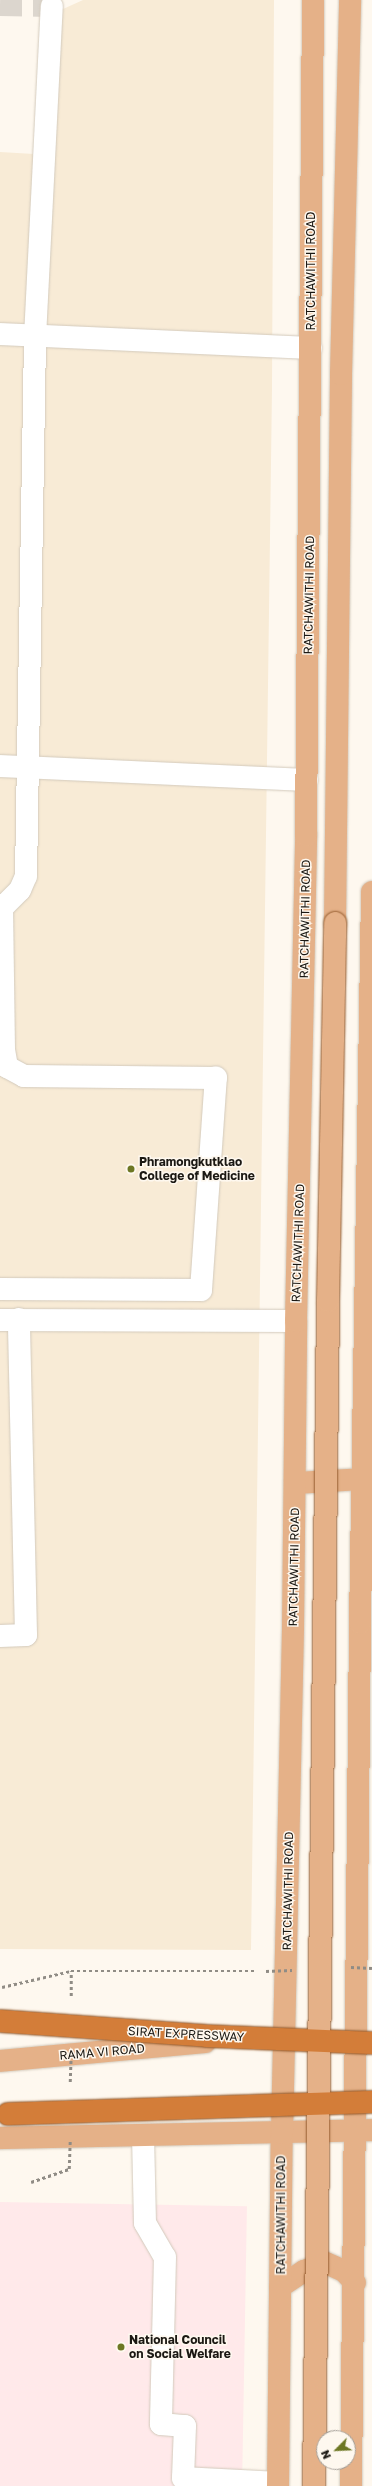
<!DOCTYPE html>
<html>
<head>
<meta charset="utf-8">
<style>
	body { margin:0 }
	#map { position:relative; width:372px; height:2486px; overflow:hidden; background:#fef8ef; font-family:"Golos Text",sans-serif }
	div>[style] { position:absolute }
	.commercial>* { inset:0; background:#ffe9ea; transform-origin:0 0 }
	.built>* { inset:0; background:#f8ebd6 }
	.minor-tunnel>* { height:22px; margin-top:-11px; transform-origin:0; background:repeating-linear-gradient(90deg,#dcd6ce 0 22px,transparent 0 33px) }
	.path>* { height:2.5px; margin-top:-1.25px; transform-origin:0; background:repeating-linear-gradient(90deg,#908c85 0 3px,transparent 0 6px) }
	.roads { filter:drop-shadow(0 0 1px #d3cabc) drop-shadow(0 0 1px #d3cabc) }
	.minor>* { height:22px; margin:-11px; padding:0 11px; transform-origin:11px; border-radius:11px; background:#fff }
	.major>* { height:22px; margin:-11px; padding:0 11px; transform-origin:11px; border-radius:11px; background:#e5b188 }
	.path-bridge>* { height:2.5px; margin-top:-1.25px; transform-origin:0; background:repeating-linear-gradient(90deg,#908c85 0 3px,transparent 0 6px) }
	.bridges { filter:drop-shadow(0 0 1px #935a2c) drop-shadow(0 0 1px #935a2c) }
	.major-bridge>* { height:22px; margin:-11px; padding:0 11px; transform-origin:11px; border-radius:11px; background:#e5b188 }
	.highway-bridge>* { height:22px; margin:-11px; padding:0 11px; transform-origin:11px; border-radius:11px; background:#d37d39 }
	.dots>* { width:11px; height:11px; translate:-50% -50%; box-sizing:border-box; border:2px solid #fef8ef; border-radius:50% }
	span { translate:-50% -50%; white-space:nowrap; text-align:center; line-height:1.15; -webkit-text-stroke:3px #fef8ef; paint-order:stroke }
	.street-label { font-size:12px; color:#1b1813 }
	.poi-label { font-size:12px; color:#1b1813; font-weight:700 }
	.left { translate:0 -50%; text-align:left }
	.north { position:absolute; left:316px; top:2430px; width:40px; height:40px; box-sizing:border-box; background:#fef8ef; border:1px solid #a39e97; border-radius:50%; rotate:246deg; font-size:11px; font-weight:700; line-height:16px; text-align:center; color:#1b1813 }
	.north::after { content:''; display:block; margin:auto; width:14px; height:18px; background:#6d7723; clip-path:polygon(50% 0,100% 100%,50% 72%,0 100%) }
</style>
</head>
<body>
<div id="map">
	<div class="commercial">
		<div style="left:0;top:2202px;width:247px;height:284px;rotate:1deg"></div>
	</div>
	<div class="built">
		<div style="clip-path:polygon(83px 0,274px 0,272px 389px,251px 1950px,0 1949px,0 152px,34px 154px,41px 19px)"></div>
	</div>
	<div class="minor-tunnel">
		<div style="left:0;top:5px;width:52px;rotate:1.1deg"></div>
	</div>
	<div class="path">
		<div style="left:2px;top:1987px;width:71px;rotate:-13.1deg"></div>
		<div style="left:71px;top:1971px;width:185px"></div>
		<div style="left:31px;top:2182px;width:40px;rotate:-18.9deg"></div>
	</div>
	<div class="roads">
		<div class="minor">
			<div style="left:0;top:334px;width:311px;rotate:2.6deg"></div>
			<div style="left:0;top:766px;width:307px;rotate:2.6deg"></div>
			<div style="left:0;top:905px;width:4px;rotate:56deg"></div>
			<div style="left:2px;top:908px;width:25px;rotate:-45deg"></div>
			<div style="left:20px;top:890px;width:15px;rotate:-67deg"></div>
			<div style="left:26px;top:876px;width:539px;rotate:-89.04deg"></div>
			<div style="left:35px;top:337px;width:331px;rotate:-87.1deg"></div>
			<div style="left:0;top:1289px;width:201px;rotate:0.3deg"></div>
			<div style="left:201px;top:1290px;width:213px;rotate:-86deg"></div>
			<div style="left:216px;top:1078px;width:192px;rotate:-179.4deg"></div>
			<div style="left:24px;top:1076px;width:19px;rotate:-152deg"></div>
			<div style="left:7px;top:1067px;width:17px;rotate:-100deg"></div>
			<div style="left:4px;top:1050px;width:142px;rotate:-90.8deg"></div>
			<div style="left:0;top:1320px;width:296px;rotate:0.2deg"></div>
			<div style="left:0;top:1636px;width:26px;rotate:-2deg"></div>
			<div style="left:26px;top:1635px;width:316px;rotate:-91.3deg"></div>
			<div style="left:143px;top:2135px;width:88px;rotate:88.7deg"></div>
			<div style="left:145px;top:2223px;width:39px;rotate:60deg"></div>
			<div style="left:165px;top:2257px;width:167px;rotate:91.4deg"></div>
			<div style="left:161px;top:2424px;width:24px;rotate:5deg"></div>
			<div style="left:185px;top:2426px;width:52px;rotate:92.2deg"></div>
			<div style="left:183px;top:2478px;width:95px;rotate:3deg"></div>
		</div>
		<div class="major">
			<div style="left:335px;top:923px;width:549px;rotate:-89.37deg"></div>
			<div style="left:341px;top:374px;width:374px;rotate:-88.6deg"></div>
			<div style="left:295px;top:1483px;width:67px;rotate:-3.4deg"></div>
			<div style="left:0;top:2061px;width:206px;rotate:-5.3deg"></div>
			<div style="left:0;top:2138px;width:372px;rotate:-1.2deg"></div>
			<div style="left:280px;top:2287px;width:29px;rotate:-34deg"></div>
			<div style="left:304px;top:2271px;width:23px;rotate:-20deg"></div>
			<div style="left:326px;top:2263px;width:20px;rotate:24deg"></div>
			<div style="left:344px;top:2271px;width:16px;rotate:47deg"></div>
			<div style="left:278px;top:2486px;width:353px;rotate:-89.4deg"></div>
			<div style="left:282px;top:2133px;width:505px;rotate:-88.75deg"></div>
			<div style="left:293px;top:1628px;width:307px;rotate:-89.4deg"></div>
			<div style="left:296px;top:1321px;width:486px;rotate:-88.8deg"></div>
			<div style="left:306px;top:835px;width:835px;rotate:-89.52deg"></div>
			<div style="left:351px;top:2486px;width:863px;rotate:-89.4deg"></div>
			<div style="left:360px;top:1623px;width:731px;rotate:-89.06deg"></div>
		</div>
	</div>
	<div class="path-bridge">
		<div style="left:351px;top:1967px;width:21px;rotate:3deg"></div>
		<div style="left:266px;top:1971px;width:26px;rotate:-2deg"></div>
		<div style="left:71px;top:1996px;width:25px;rotate:-90deg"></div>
		<div style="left:70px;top:2082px;width:27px;rotate:-88deg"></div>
		<div style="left:69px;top:2169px;width:28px;rotate:-88deg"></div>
	</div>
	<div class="bridges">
		<div class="major-bridge">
			<div style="left:314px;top:2486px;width:1185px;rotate:-89.32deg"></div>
			<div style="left:328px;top:1301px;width:378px;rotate:-88.9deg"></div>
		</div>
		<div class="highway-bridge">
			<div style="left:0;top:2021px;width:208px;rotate:4.1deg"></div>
			<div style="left:207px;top:2036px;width:165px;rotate:2.4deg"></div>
			<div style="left:8px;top:2114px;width:364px;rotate:-1.9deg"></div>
		</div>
	</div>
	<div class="dots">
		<div style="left:131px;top:1169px;background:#6d7723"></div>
		<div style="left:121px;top:2347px;background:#6d7723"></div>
	</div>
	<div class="street-label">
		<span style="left:311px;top:271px;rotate:-90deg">RATCHAWITHI ROAD</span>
		<span style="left:309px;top:595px;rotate:-89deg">RATCHAWITHI ROAD</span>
		<span style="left:305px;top:919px;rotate:-89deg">RATCHAWITHI ROAD</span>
		<span style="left:298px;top:1243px;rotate:-88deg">RATCHAWITHI ROAD</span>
		<span style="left:294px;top:1567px;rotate:-89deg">RATCHAWITHI ROAD</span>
		<span style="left:288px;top:1891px;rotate:-89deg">RATCHAWITHI ROAD</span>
		<span style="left:186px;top:2034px;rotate:3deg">SIRAT EXPRESSWAY</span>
		<span style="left:102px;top:2052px;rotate:-5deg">RAMA VI ROAD</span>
		<span style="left:281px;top:2215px;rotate:-90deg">RATCHAWITHI ROAD</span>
	</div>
	<div class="poi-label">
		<span class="left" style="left:139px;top:1169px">Phramongkutklao<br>College of Medicine</span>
		<span class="left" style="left:129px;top:2347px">National Council<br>on Social Welfare</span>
	</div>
	<div class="north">N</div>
</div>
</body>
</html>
